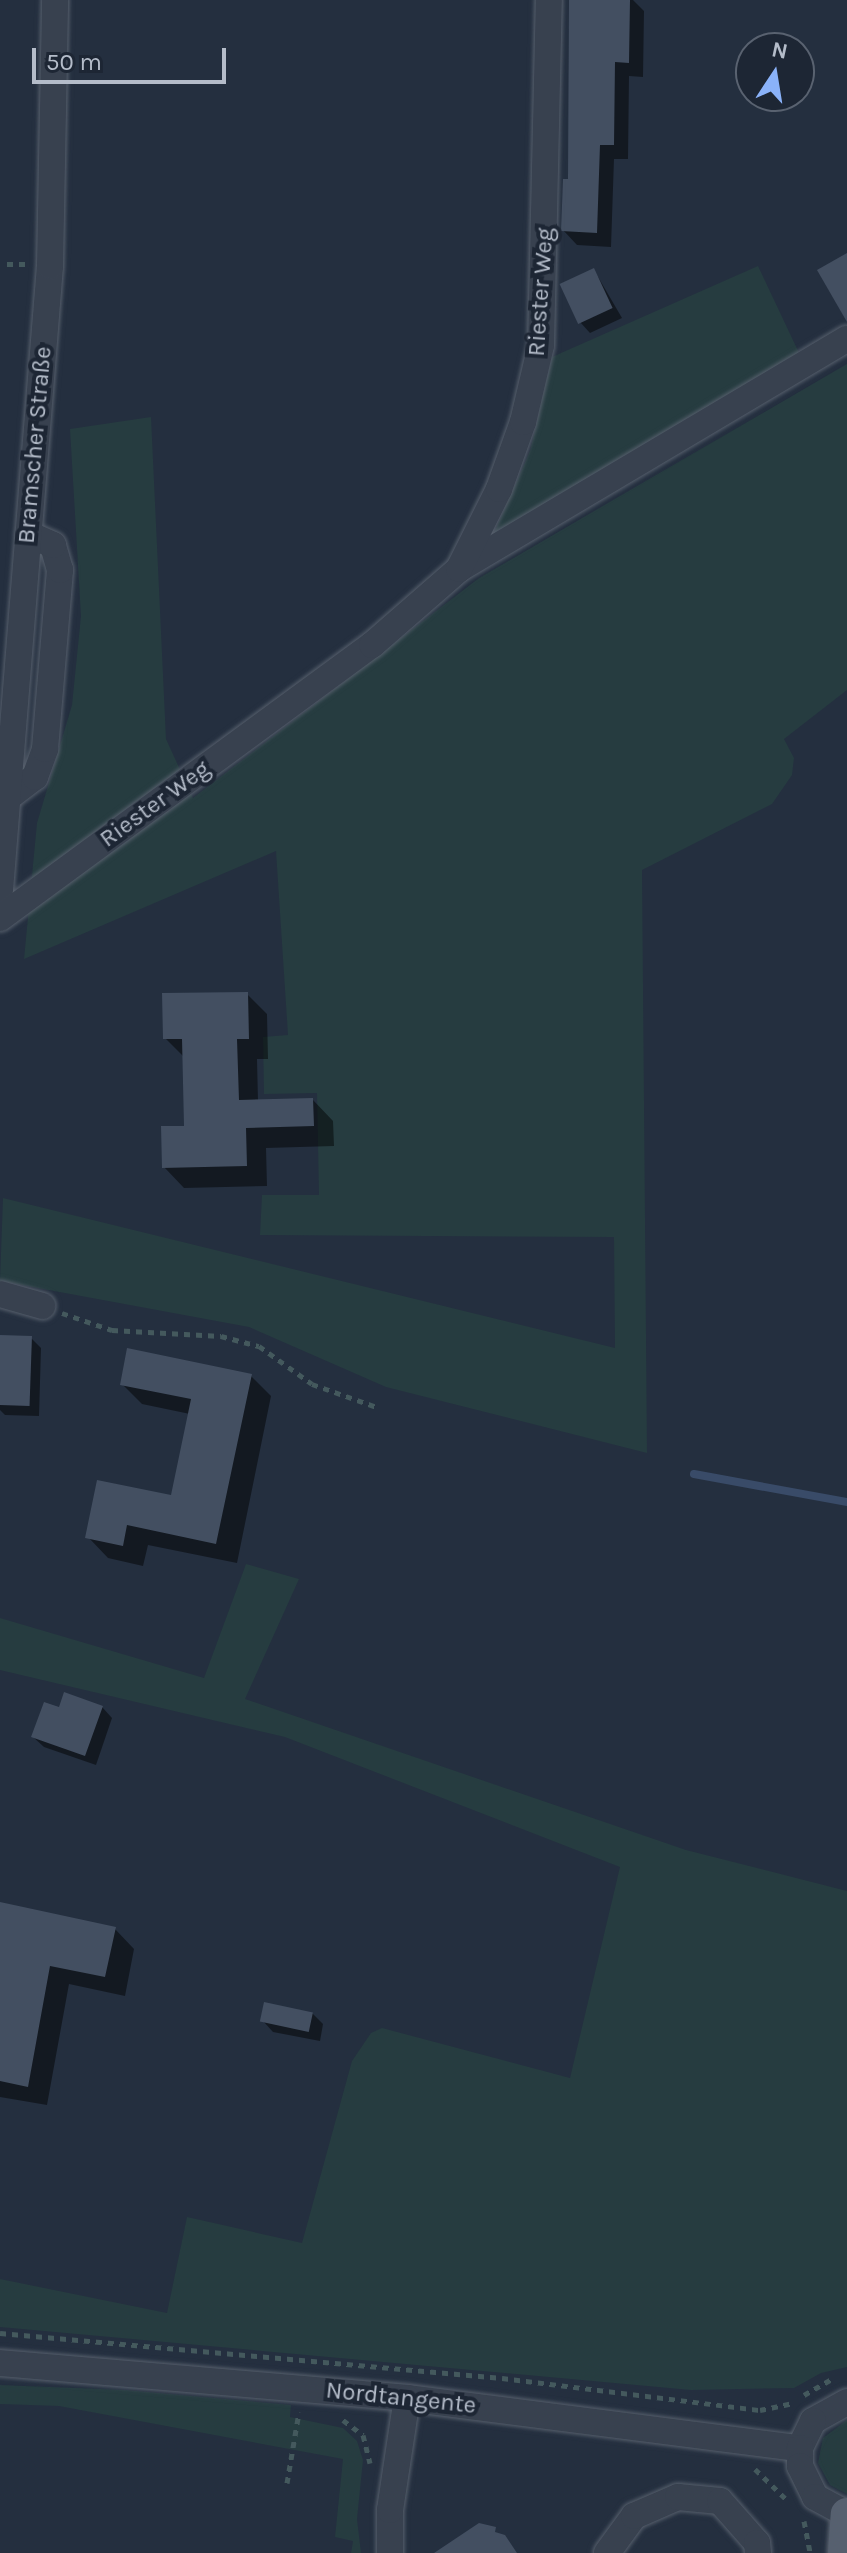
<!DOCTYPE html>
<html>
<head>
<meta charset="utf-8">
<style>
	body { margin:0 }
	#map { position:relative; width:847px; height:2553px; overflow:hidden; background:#242f3f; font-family:Karla,sans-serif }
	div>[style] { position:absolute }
	.green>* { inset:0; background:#263c40 }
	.shadow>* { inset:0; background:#0007 }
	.stream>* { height:8px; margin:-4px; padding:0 4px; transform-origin:4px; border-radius:4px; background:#394b68 }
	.building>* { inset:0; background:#434f61; transform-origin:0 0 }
	.path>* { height:5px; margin-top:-2.5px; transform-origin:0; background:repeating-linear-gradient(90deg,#44595d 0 6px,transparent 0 12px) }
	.roads { filter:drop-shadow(0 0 2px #565f6c) drop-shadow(0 0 2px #565f6c) }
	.minor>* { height:26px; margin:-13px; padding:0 13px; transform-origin:13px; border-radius:13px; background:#38414f }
	.major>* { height:32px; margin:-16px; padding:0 16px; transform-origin:16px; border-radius:16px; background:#56606f }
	span { translate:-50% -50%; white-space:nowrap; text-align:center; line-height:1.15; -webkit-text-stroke:8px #1d2634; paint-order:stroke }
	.street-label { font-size:24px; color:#b4bcc9 }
	.north { position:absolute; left:735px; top:32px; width:80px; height:80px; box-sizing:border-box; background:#1d2634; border:2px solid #596270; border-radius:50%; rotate:12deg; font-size:22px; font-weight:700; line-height:32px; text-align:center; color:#b4bcc9 }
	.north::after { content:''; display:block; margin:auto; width:28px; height:36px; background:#8ab2f9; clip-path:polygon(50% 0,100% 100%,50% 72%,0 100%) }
	.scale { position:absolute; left:32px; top:48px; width:194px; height:36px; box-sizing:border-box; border:4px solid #b4bcc9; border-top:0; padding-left:10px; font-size:24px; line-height:28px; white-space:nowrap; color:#b4bcc9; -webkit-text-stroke:6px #1d2634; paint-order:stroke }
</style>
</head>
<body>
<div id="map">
	<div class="green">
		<div style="clip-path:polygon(758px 266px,800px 355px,493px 535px,530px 451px,552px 357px)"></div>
		<div style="clip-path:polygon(847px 364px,847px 690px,784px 739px,794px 758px,792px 775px,772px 804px,642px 870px,647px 1453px,386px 1387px,249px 1327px,0 1281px,3px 1198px,615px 1348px,614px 1237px,260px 1235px,262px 1195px,319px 1195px,317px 1093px,264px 1094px,263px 1037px,288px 1035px,276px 851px,24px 959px,37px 823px,72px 705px,81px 616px,70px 429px,151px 417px,166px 739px,193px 798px,479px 578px)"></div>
		<div style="clip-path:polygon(246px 1564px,299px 1579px,245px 1699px,686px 1850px,847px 1891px,847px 2367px,821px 2373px,794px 2388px,691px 2390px,0 2327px,0 2279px,167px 2313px,187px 2217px,302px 2243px,352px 2061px,371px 2033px,382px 2028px,570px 2078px,620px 1867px,285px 1737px,0 1670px,0 1618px,204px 1678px)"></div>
		<div style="clip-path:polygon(0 2385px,125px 2390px,291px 2405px,290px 2417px,343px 2428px,357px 2441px,363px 2460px,357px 2519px,361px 2553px,351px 2553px,353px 2541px,335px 2537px,343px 2459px,59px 2406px,0 2404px)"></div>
		<div style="clip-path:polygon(847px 2420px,847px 2494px,830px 2485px,818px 2463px,823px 2438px)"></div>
	</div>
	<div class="shadow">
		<div style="clip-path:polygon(571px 0,633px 0,644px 11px,643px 77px,629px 76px,628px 159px,614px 159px,611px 247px,577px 245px,563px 230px,570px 181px)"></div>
		<div style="clip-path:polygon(594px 270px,622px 318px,590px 333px,580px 322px)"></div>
		<div style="clip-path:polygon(247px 994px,267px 1014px,268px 1059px,257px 1059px,258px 1101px,313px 1100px,333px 1121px,334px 1146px,266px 1148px,267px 1186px,184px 1188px,164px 1167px,186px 1128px,184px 1057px,165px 1038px)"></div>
		<div style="clip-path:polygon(0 1337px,31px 1338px,41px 1348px,39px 1416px,5px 1415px,0 1410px)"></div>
		<div style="clip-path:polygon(251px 1376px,271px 1396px,237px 1563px,148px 1545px,143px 1566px,108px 1558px,88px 1537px,173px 1498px,190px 1414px,142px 1404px,122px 1384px)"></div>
		<div style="clip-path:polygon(102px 1707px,112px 1718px,96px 1765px,44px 1747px,33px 1737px,60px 1710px)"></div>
		<div style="clip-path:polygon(0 1906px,115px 1929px,134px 1949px,125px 1996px,69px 1984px,47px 2105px,0 2097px)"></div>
		<div style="clip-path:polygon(312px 2013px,323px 2024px,320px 2041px,273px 2032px,263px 2021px)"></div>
	</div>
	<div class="stream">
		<div style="left:694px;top:1474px;width:156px;rotate:10.4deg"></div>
	</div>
	<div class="building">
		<div style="clip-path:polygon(569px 0,630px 0,629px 63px,615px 62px,614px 145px,600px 145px,597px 233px,561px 231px,563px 179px,568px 179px)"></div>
		<div style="clip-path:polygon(847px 253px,847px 322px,817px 270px)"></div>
		<div style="left:594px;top:268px;width:44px;height:38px;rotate:65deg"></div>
		<div style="clip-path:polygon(248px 992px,249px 1039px,237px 1039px,239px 1100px,313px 1098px,314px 1126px,246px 1128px,247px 1166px,162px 1168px,161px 1126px,184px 1126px,182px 1039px,163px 1039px,162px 993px)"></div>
		<div style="left:0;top:1335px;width:32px;height:70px;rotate:2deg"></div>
		<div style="clip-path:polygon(127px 1348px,252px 1374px,216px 1544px,127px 1525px,123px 1546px,85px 1538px,97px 1480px,171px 1495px,191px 1399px,120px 1385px)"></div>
		<div style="clip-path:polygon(64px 1692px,103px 1706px,85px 1756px,31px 1737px,44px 1702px,59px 1707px)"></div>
		<div style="clip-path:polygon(0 1902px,116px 1927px,105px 1977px,50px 1966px,28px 2087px,0 2081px)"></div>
		<div style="left:264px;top:2002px;width:50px;height:20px;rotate:12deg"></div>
		<div style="clip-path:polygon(479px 2523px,496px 2527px,495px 2532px,505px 2535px,517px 2553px,434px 2553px)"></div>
	</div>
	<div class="path">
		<div style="left:7px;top:264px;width:19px"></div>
		<div style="left:62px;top:1313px;width:53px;rotate:18.8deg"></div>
		<div style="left:112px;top:1330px;width:109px;rotate:3.2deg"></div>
		<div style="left:221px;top:1336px;width:39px;rotate:15deg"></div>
		<div style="left:259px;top:1346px;width:65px;rotate:35.6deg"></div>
		<div style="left:312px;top:1384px;width:69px;rotate:19.5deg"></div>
		<div style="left:0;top:2333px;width:504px;rotate:5.12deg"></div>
		<div style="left:502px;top:2378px;width:260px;rotate:7.1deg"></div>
		<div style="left:760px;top:2410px;width:34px;rotate:-12deg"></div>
		<div style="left:804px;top:2395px;width:34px;rotate:-30deg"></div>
		<div style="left:343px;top:2420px;width:25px;rotate:37deg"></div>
		<div style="left:363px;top:2435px;width:29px;rotate:76deg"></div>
		<div style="left:755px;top:2469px;width:42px;rotate:44deg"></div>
		<div style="left:287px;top:2483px;width:72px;rotate:-80.4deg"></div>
		<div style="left:804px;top:2521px;width:33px;rotate:79deg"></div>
	</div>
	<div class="roads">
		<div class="minor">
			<div style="left:459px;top:569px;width:451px;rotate:-30.7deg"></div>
			<div style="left:7px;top:798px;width:35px;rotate:-37deg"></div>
			<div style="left:35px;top:777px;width:30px;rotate:-70deg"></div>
			<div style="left:45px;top:749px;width:180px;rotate:-85.2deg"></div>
			<div style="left:60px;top:570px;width:26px;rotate:-106deg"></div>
			<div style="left:53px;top:545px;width:27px;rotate:-156deg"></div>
			<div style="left:0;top:890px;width:626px;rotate:-85.42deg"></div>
			<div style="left:50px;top:266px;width:266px;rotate:-88.9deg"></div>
			<div style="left:0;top:918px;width:461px;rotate:-36.3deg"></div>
			<div style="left:372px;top:645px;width:116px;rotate:-41.1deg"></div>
			<div style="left:459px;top:569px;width:89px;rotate:-63.4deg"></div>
			<div style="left:499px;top:489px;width:71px;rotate:-70.3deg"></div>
			<div style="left:523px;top:422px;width:79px;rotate:-76.8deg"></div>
			<div style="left:541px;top:345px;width:345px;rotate:-88.7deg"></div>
			<div style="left:0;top:1294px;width:44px;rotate:15.9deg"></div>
			<div style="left:0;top:2363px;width:409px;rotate:4.9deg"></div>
			<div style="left:407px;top:2398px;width:396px;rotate:7.3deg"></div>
			<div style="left:847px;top:2402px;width:39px;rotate:151deg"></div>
			<div style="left:813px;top:2421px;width:30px;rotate:116deg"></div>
			<div style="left:800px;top:2448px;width:18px;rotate:90deg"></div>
			<div style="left:800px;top:2466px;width:34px;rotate:64deg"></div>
			<div style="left:815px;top:2497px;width:36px;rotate:28deg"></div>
			<div style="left:390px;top:2553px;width:43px;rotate:-90deg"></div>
			<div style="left:390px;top:2510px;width:113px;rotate:-81.4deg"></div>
			<div style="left:607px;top:2553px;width:46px;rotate:-53.9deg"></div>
			<div style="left:634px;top:2516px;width:48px;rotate:-23.4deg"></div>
			<div style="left:678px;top:2497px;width:42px;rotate:5.4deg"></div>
			<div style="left:720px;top:2501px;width:56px;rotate:48.6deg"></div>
			<div style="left:757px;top:2543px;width:10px;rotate:84deg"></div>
		</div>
		<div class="major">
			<div style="left:844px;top:2553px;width:39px;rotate:-86deg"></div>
		</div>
	</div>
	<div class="street-label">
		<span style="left:541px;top:292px;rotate:-86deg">Riester Weg</span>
		<span style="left:35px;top:445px;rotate:-85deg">Bramscher Straße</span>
		<span style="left:155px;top:804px;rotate:-36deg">Riester Weg</span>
		<span style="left:401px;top:2398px;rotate:6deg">Nordtangente</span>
	</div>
	<div class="north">N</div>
	<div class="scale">50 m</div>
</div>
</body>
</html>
